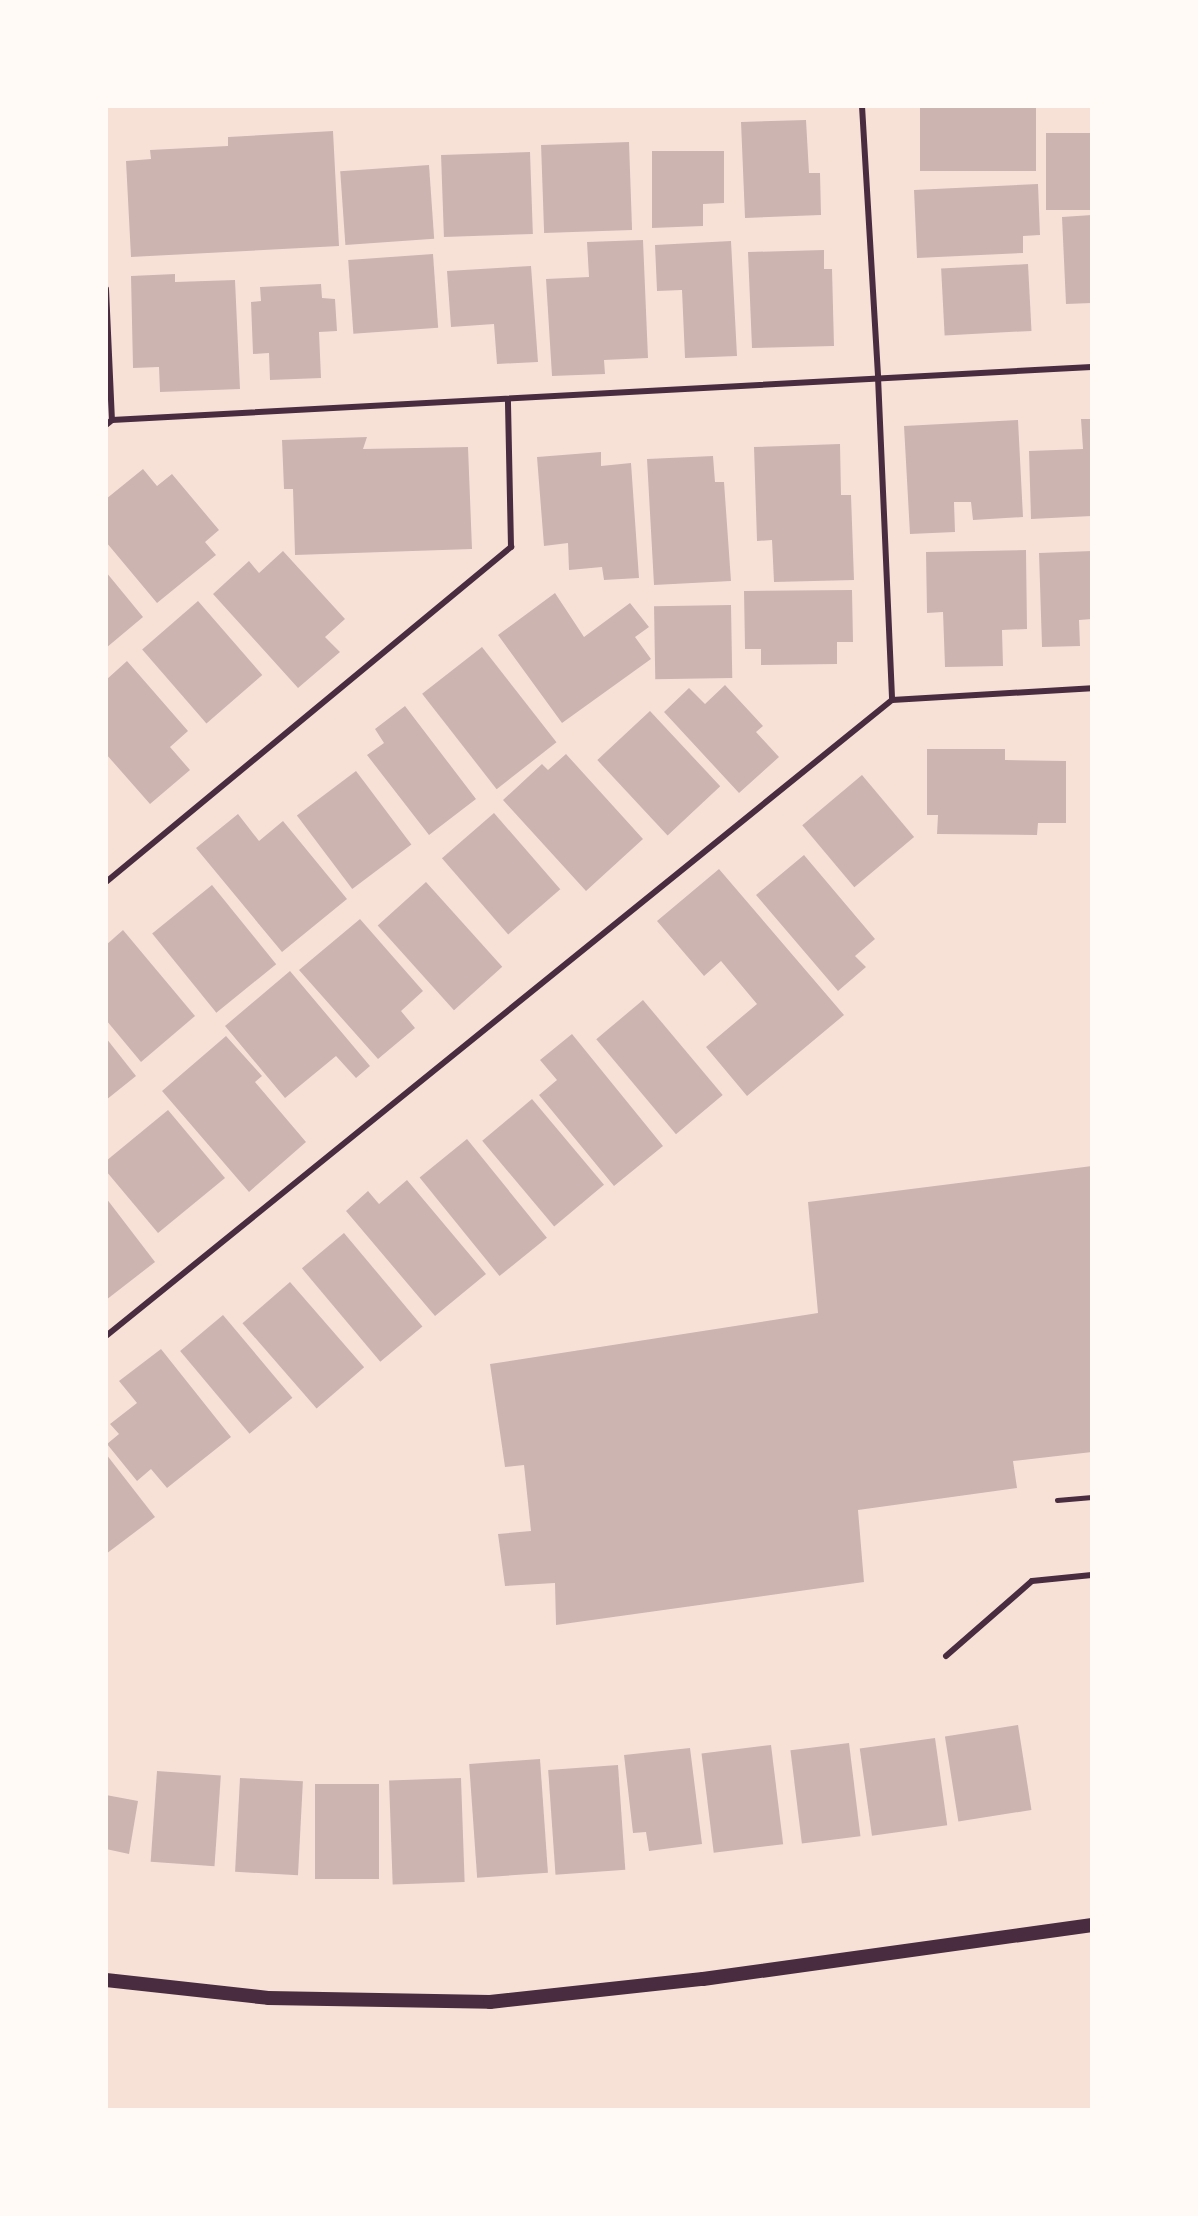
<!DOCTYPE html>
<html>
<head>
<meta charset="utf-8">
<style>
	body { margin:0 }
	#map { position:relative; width:1198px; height:2216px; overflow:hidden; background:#f7e1d7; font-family:"Exo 2",sans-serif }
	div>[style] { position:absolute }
	.building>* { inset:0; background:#ccb4b1; transform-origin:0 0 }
	.path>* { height:5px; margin:-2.5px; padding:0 2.5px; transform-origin:2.5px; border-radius:2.5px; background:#4a2c40 }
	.service>* { height:6px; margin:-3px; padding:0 3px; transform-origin:3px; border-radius:3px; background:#4a2c40 }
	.tertiary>* { height:14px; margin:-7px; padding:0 7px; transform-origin:7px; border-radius:7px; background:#4a2c40 }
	span { translate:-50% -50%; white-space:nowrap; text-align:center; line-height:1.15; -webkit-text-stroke:8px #fffaf5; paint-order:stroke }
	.frame { position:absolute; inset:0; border:108px solid #fffaf5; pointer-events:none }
</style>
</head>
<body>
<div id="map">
	<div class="building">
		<div style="left:920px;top:106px;width:116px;height:65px"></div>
		<div style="clip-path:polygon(806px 120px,809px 173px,820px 173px,821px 215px,745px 218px,741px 122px)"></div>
		<div style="clip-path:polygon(333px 131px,339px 246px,131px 257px,126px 161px,151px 159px,150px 150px,228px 146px,228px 137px)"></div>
		<div style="left:1092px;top:133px;width:77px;height:46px;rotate:90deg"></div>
		<div style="left:629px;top:142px;width:88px;height:88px;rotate:88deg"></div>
		<div style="clip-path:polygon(652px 151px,724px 151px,724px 203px,703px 204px,703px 226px,652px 228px)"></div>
		<div style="left:530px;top:152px;width:82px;height:89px;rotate:88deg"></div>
		<div style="left:429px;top:165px;width:74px;height:89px;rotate:86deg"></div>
		<div style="clip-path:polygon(1038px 184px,1040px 235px,1023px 236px,1023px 253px,917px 258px,914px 190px)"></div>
		<div style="clip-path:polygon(1092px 215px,1092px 303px,1066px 304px,1062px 217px)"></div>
		<div style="clip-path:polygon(643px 240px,648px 358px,604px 360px,605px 374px,552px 376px,546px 279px,589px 277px,587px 242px)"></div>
		<div style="clip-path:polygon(731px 241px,737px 356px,685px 358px,682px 290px,657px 291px,655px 245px)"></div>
		<div style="clip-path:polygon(824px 250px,824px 269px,832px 269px,834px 346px,752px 348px,748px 252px)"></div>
		<div style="left:433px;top:254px;width:74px;height:85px;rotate:86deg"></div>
		<div style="left:1028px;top:264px;width:67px;height:87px;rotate:87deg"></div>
		<div style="clip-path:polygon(531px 266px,538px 362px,497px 364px,494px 324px,451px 327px,447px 271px)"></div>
		<div style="clip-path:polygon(175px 274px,175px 282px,235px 280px,240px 389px,160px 392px,159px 367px,133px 368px,131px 276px)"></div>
		<div style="clip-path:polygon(321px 284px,322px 298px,335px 299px,337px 331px,319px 332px,321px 378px,270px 380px,269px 353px,253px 354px,251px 302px,261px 301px,260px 287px)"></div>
		<div style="clip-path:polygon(1081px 419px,1092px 419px,1092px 516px,1031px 519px,1029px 451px,1083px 449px)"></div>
		<div style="clip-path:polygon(1018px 420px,1023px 517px,973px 520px,971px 502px,954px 502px,955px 532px,910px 534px,904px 426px)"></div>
		<div style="clip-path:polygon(367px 437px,363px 449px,468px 447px,472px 549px,295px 555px,293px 489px,284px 489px,282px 440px)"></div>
		<div style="clip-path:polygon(840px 444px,841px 495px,851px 495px,854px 580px,774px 582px,772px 540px,757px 541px,754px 447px)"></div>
		<div style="clip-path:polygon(601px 452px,601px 466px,631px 463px,639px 578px,604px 580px,602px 567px,569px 570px,568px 543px,544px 546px,537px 457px)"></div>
		<div style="clip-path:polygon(713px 456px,715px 482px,724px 482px,731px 581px,654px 585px,647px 459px)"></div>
		<div style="clip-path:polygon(143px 469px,157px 486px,172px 474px,219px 530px,205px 542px,216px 555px,157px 603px,106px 542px,106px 499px)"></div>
		<div style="clip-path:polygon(1026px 550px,1027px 629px,1002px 630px,1003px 666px,945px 667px,943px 612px,927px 613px,926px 552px)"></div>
		<div style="clip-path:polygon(283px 551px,345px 619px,325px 637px,340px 652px,298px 688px,213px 594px,249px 561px,259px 573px)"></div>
		<div style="clip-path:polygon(1092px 551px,1092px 619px,1079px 620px,1080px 646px,1042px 647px,1039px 553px)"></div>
		<div style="clip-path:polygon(106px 572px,143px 617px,106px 648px)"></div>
		<div style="clip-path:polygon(852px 590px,853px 642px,837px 642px,837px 664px,761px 665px,761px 649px,745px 649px,744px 591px)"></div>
		<div style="clip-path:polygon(555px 593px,584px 637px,630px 603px,649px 627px,635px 637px,651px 659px,562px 723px,498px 635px)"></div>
		<div style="left:198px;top:601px;width:98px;height:74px;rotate:49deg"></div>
		<div style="left:731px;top:605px;width:73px;height:77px;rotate:89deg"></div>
		<div style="left:482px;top:647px;width:121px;height:76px;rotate:52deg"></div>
		<div style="clip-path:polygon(127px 661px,188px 731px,170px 747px,190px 770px,150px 804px,106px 754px,106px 680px)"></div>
		<div style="clip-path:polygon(725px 685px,763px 726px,756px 732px,779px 757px,739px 793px,664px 712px,689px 688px,705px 704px)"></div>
		<div style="clip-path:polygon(405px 706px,476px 799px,429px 835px,367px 755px,384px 743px,375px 729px)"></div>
		<div style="left:650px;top:711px;width:103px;height:72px;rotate:47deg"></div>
		<div style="clip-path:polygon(927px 749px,1005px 749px,1005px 760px,1066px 761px,1066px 823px,1038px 823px,1037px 835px,937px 834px,938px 815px,927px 815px)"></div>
		<div style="clip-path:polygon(566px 754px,643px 839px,586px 891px,503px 800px,542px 764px,548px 770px)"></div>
		<div style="left:356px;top:771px;width:92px;height:74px;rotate:53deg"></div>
		<div style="left:862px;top:775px;width:81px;height:78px;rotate:50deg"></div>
		<div style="left:494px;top:813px;width:101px;height:69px;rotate:49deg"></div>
		<div style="clip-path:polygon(238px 814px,259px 841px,283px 821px,347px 899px,282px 952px,196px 848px)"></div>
		<div style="clip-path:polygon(804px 855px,875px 939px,855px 956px,866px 967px,838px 991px,756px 895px)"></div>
		<div style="clip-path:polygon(719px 869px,844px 1015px,747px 1096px,706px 1047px,757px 1004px,721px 961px,704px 976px,657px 921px)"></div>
		<div style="left:426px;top:882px;width:114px;height:65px;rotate:48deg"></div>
		<div style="left:212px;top:885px;width:102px;height:77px;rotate:51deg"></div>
		<div style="clip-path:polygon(360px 919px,423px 991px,401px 1011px,415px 1028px,378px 1059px,299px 970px)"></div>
		<div style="clip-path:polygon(123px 930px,195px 1016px,141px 1062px,106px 1020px,106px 945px)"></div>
		<div style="clip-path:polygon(290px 971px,370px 1066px,356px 1078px,336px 1056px,285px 1098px,225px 1026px)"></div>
		<div style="left:643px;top:1000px;width:124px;height:61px;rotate:50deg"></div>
		<div style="clip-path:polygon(572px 1034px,663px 1146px,614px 1186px,539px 1095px,557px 1080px,540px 1060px)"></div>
		<div style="clip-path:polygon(226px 1036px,262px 1076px,255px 1082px,306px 1142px,249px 1192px,162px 1091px)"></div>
		<div style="clip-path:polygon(106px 1038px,136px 1076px,106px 1100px)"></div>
		<div style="left:532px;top:1099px;width:112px;height:65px;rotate:50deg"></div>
		<div style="clip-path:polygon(168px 1110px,225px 1178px,158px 1233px,106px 1171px,106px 1161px)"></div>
		<div style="left:467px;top:1139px;width:127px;height:61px;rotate:51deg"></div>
		<div style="clip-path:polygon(1092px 1166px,1092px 1452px,1013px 1461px,1017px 1488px,858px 1510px,864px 1582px,556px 1625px,555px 1583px,505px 1586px,498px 1534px,531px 1531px,524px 1465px,505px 1467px,490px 1364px,818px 1313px,808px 1202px)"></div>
		<div style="clip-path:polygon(407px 1180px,486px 1274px,435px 1316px,346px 1211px,368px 1191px,379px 1204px)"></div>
		<div style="clip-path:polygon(106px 1198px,155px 1262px,106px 1300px)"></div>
		<div style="left:344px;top:1233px;width:122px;height:55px;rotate:50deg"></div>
		<div style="left:290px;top:1282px;width:113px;height:63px;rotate:49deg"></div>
		<div style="left:223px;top:1315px;width:108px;height:56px;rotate:50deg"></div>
		<div style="clip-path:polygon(161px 1349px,231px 1437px,167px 1488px,151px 1469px,137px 1481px,107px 1444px,119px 1434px,110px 1424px,137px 1403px,119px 1381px)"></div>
		<div style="clip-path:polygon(106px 1454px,155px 1517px,106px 1554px)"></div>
		<div style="left:1018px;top:1725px;width:86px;height:74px;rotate:81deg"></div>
		<div style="left:935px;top:1738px;width:88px;height:76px;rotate:82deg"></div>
		<div style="left:849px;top:1743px;width:94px;height:59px;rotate:83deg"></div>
		<div style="left:771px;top:1745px;width:100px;height:70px;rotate:83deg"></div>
		<div style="clip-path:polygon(690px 1748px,702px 1844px,649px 1851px,646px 1832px,633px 1833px,624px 1755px)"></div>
		<div style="left:540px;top:1759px;width:114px;height:71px;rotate:86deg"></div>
		<div style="left:618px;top:1765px;width:105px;height:70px;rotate:86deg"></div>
		<div style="left:157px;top:1771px;width:64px;height:91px;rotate:4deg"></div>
		<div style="left:240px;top:1778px;width:63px;height:94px;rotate:3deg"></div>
		<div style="left:461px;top:1778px;width:104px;height:72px;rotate:88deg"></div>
		<div style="left:315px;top:1784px;width:64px;height:95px"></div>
		<div style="clip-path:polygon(106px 1795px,138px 1801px,129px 1854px,106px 1849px)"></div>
	</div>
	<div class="path">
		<div style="left:1057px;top:1500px;width:35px;rotate:-5deg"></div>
	</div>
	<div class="service">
		<div style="left:862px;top:106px;width:271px;rotate:86.6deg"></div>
		<div style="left:878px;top:377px;width:323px;rotate:87.5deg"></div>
		<div style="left:106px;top:289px;width:131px;rotate:87.4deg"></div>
		<div style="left:106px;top:425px;width:8px;rotate:-40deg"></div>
		<div style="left:112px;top:420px;width:981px;rotate:-3.1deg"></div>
		<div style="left:106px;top:882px;width:526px;rotate:-39.6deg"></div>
		<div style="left:511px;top:547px;width:147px;rotate:-91.2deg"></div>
		<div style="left:106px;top:1336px;width:1011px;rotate:-38.98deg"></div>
		<div style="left:892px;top:700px;width:200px;rotate:-3.4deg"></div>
		<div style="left:946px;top:1656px;width:114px;rotate:-41.1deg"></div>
		<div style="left:1032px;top:1581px;width:60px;rotate:-5.7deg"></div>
	</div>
	<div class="tertiary">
		<div style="left:106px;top:1980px;width:163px;rotate:6.3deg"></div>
		<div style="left:268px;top:1998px;width:222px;rotate:1deg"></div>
		<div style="left:490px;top:2002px;width:214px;rotate:-6.2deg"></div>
		<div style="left:703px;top:1979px;width:393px;rotate:-7.9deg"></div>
	</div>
	<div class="frame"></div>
</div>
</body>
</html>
